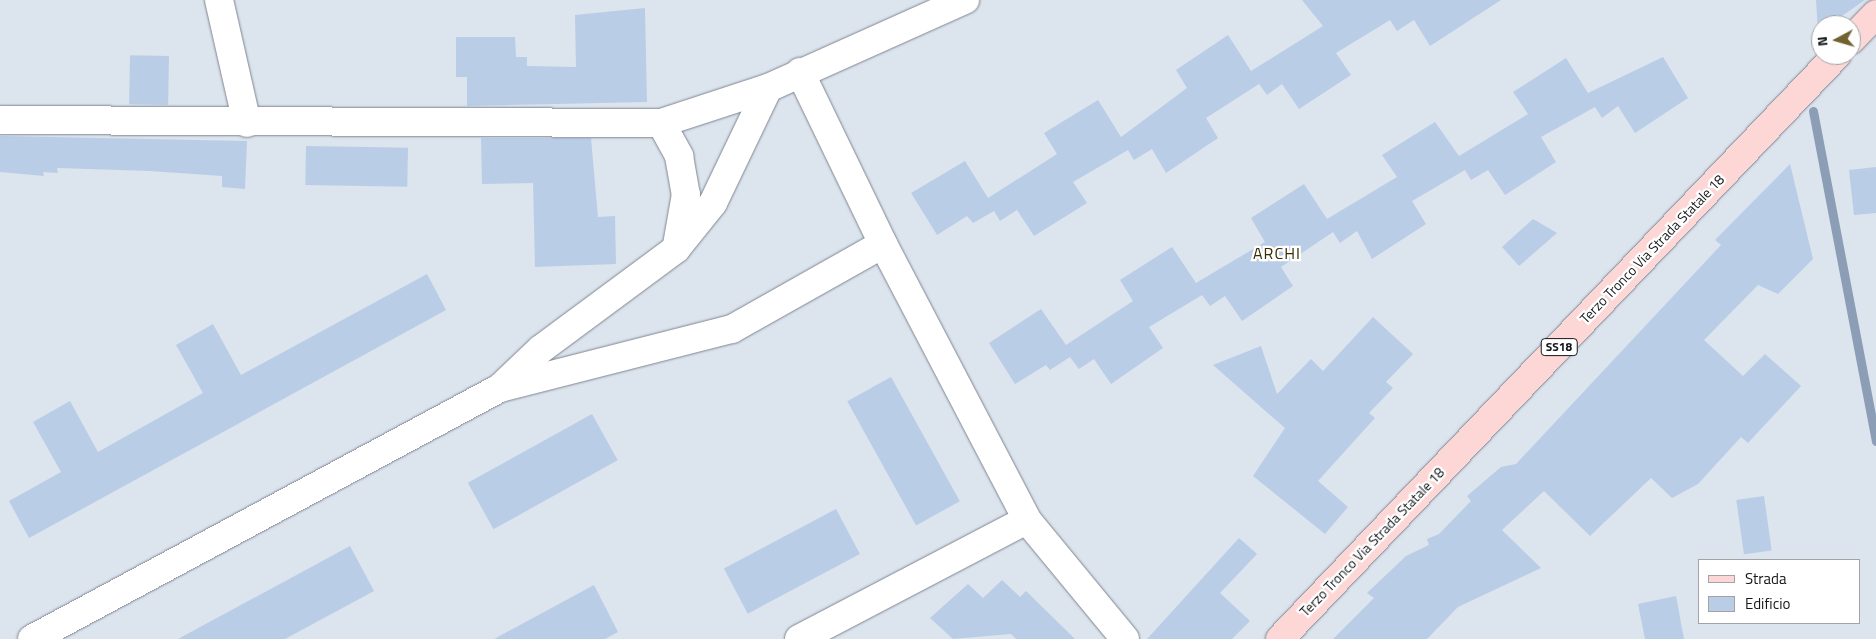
<!DOCTYPE html>
<html>
<head>
<meta charset="utf-8">
<style>
	body { margin:0 }
	#map { position:relative; width:1876px; height:639px; overflow:hidden; background:#dce4ee; font-family:"Titillium Web",sans-serif }
	div>[style] { position:absolute }
	.stream>* { height:9px; margin:-4.5px; padding:0 4.5px; transform-origin:4.5px; border-radius:4.5px; background:#8c9db6 }
	.building>* { inset:0; background:#bacde7; transform-origin:0 0 }
	.roads { filter:drop-shadow(0 0 1px #7f858f) drop-shadow(0 0 1px #7f858f) }
	.minor>* { height:28px; margin:-14px; padding:0 14px; transform-origin:14px; border-radius:14px; background:#fff }
	.primary>* { height:28px; margin:-14px; padding:0 14px; transform-origin:14px; border-radius:14px; background:#fcd7d6 }
	span { translate:-50% -50%; white-space:nowrap; text-align:center; line-height:1.15; -webkit-text-stroke:4.5px #fff; paint-order:stroke }
	.shield-label span { padding:1px 4px; background:#fff; border:1px solid; border-radius:4px; -webkit-text-stroke-width:0 }
	.shield-label { font-size:12px; color:#15181b; font-weight:700 }
	.street-label { font-size:14px; color:#15181b }
	.quarter-label { font-size:16px; color:#382c01; letter-spacing:1px }
	.legend { position:absolute; left:1698px; top:559px; width:162px; height:65px; box-sizing:border-box; background:#fff; border:1px solid #a1a3a4; margin:0; padding:6px 9px; list-style:none; font-size:15px; color:#15181b }
	.legend li { display:flex; align-items:center; gap:10px; height:25px }
	.legend b { width:25px; border:1px solid #a1a3a4 }
	.north { position:absolute; left:1811px; top:15px; width:50px; height:50px; box-sizing:border-box; background:#fff; border:1px solid #a1a3a4; border-radius:50%; rotate:264deg; font-size:14px; font-weight:700; line-height:20px; text-align:center; color:#15181b }
	.north::after { content:''; display:block; margin:auto; width:18px; height:22px; background:#716230; clip-path:polygon(50% 0,100% 100%,50% 72%,0 100%) }
</style>
</head>
<body>
<div id="map">
	<div class="stream">
		<div style="left:1813px;top:111px;width:336px;rotate:79.2deg"></div>
	</div>
	<div class="building">
		<div style="clip-path:polygon(1302px 0,1501px 0,1430px 46px,1414px 20px,1397px 31px,1390px 20px,1336px 53px,1351px 75px,1299px 109px,1282px 84px,1267px 95px,1254px 77px,1259px 84px,1206px 118px,1218px 138px,1166px 173px,1152px 149px,1134px 160px,1128px 150px,1073px 182px,1087px 203px,1034px 236px,1017px 210px,1000px 221px,994px 211px,973px 223px,967px 216px,937px 235px,911px 193px,965px 161px,988px 198px,1057px 154px,1044px 133px,1098px 100px,1121px 137px,1187px 88px,1176px 70px,1228px 35px,1251px 71px,1323px 26px)"></div>
		<div style="clip-path:polygon(1816px 0,1865px 0,1829px 25px,1821px 25px,1818px 33px)"></div>
		<div style="clip-path:polygon(645px 8px,647px 102px,467px 106px,467px 77px,456px 77px,456px 37px,515px 37px,516px 57px,527px 57px,527px 66px,576px 67px,575px 15px)"></div>
		<div style="left:169px;top:56px;width:49px;height:39px;rotate:91deg"></div>
		<div style="clip-path:polygon(1663px 57px,1688px 98px,1635px 133px,1618px 106px,1602px 118px,1595px 107px,1541px 137px,1556px 162px,1505px 195px,1488px 170px,1471px 180px,1465px 170px,1412px 201px,1426px 224px,1372px 259px,1357px 231px,1340px 243px,1333px 232px,1281px 267px,1293px 286px,1242px 321px,1225px 296px,1210px 306px,1202px 295px,1149px 327px,1163px 348px,1111px 384px,1094px 359px,1079px 369px,1070px 357px,1050px 370px,1046px 365px,1015px 384px,989px 343px,1041px 309px,1066px 345px,1133px 301px,1120px 280px,1172px 247px,1196px 283px,1265px 242px,1251px 218px,1304px 184px,1327px 219px,1397px 177px,1382px 155px,1435px 122px,1459px 156px,1528px 114px,1513px 92px,1566px 58px,1588px 93px)"></div>
		<div style="clip-path:polygon(0 136px,247px 141px,245px 189px,222px 187px,222px 176px,150px 171px,57px 168px,58px 173px,43px 172px,44px 176px,0 172px)"></div>
		<div style="clip-path:polygon(481px 138px,591px 138px,598px 217px,615px 216px,616px 264px,535px 267px,533px 183px,482px 184px)"></div>
		<div style="left:306px;top:146px;width:102px;height:39px;rotate:1deg"></div>
		<div style="clip-path:polygon(1790px 164px,1813px 259px,1778px 294px,1758px 285px,1704px 340px,1743px 376px,1765px 354px,1801px 386px,1748px 443px,1741px 437px,1698px 484px,1672px 498px,1651px 478px,1590px 536px,1544px 491px,1502px 530px,1541px 568px,1458px 607px,1427px 639px,1333px 639px,1374px 598px,1367px 593px,1406px 556px,1429px 545px,1427px 539px,1439px 534px,1471px 501px,1467px 496px,1501px 467px,1516px 464px,1721px 245px,1715px 240px)"></div>
		<div style="clip-path:polygon(1876px 167px,1876px 213px,1854px 215px,1849px 170px)"></div>
		<div style="clip-path:polygon(1533px 219px,1557px 233px,1519px 266px,1502px 247px)"></div>
		<div style="clip-path:polygon(427px 274px,446px 310px,29px 538px,9px 501px,61px 472px,33px 422px,70px 401px,98px 452px,203px 393px,176px 345px,213px 324px,241px 375px)"></div>
		<div style="clip-path:polygon(1373px 317px,1413px 354px,1386px 382px,1393px 388px,1369px 413px,1375px 418px,1318px 481px,1348px 507px,1325px 534px,1253px 476px,1285px 428px,1213px 365px,1261px 346px,1277px 394px,1311px 359px,1323px 371px)"></div>
		<div style="left:891px;top:377px;width:142px;height:50px;rotate:61deg"></div>
		<div style="left:592px;top:414px;width:53px;height:142px;rotate:61deg"></div>
		<div style="left:1764px;top:496px;width:55px;height:28px;rotate:82deg"></div>
		<div style="left:836px;top:509px;width:51px;height:127px;rotate:62deg"></div>
		<div style="clip-path:polygon(1239px 538px,1257px 554px,1220px 593px,1250px 621px,1232px 639px,1147px 639px)"></div>
		<div style="clip-path:polygon(350px 546px,374px 591px,285px 639px,178px 639px)"></div>
		<div style="clip-path:polygon(1002px 580px,1020px 597px,1026px 591px,1075px 639px,1016px 639px,1011px 634px,953px 639px,930px 618px,968px 584px,983px 598px)"></div>
		<div style="clip-path:polygon(594px 585px,618px 632px,605px 639px,494px 639px)"></div>
		<div style="clip-path:polygon(1676px 596px,1684px 639px,1645px 639px,1638px 604px)"></div>
	</div>
	<div class="roads">
		<div class="minor">
			<div style="left:219px;top:0;width:126px;rotate:77.2deg"></div>
			<div style="left:800px;top:72px;width:191px;rotate:64.2deg"></div>
			<div style="left:883px;top:244px;width:311px;rotate:62.4deg"></div>
			<div style="left:1027px;top:520px;width:154px;rotate:50.5deg"></div>
			<div style="left:0;top:120px;width:661px;rotate:0.26deg"></div>
			<div style="left:661px;top:123px;width:113px;rotate:-18.1deg"></div>
			<div style="left:768px;top:88px;width:216px;rotate:-24.1deg"></div>
			<div style="left:661px;top:123px;width:38px;rotate:61deg"></div>
			<div style="left:679px;top:156px;width:39px;rotate:80deg"></div>
			<div style="left:686px;top:194px;width:52px;rotate:100deg"></div>
			<div style="left:500px;top:388px;width:239px;rotate:-14.3deg"></div>
			<div style="left:732px;top:329px;width:173px;rotate:-29.4deg"></div>
			<div style="left:32px;top:639px;width:531px;rotate:-28.21deg"></div>
			<div style="left:500px;top:388px;width:57px;rotate:-43.6deg"></div>
			<div style="left:541px;top:349px;width:168px;rotate:-36.5deg"></div>
			<div style="left:676px;top:249px;width:59px;rotate:-51.2deg"></div>
			<div style="left:713px;top:203px;width:127px;rotate:-64.4deg"></div>
			<div style="left:799px;top:639px;width:257px;rotate:-27.6deg"></div>
		</div>
		<div class="primary">
			<div style="left:1851px;top:40px;width:36px;rotate:-46deg"></div>
			<div style="left:1280px;top:639px;width:807px;rotate:-46.36deg"></div>
		</div>
	</div>
	<div class="shield-label">
		<span style="left:1559px;top:347px">SS18</span>
	</div>
	<div class="street-label">
		<span style="left:1652px;top:249px;rotate:-46deg">Terzo Tronco Via Strada Statale 18</span>
		<span style="left:1372px;top:542px;rotate:-46deg">Terzo Tronco Via Strada Statale 18</span>
	</div>
	<div class="quarter-label">
		<span style="left:1277px;top:253px">ARCHI</span>
	</div>
	<ul class="legend">
	<li><b style="height:6px;background:#fcd7d6"></b>Strada</li>
	<li><b style="height:14px;background:#bacde7"></b>Edificio</li>
	</ul>
	<div class="north">N</div>
</div>
</body>
</html>
